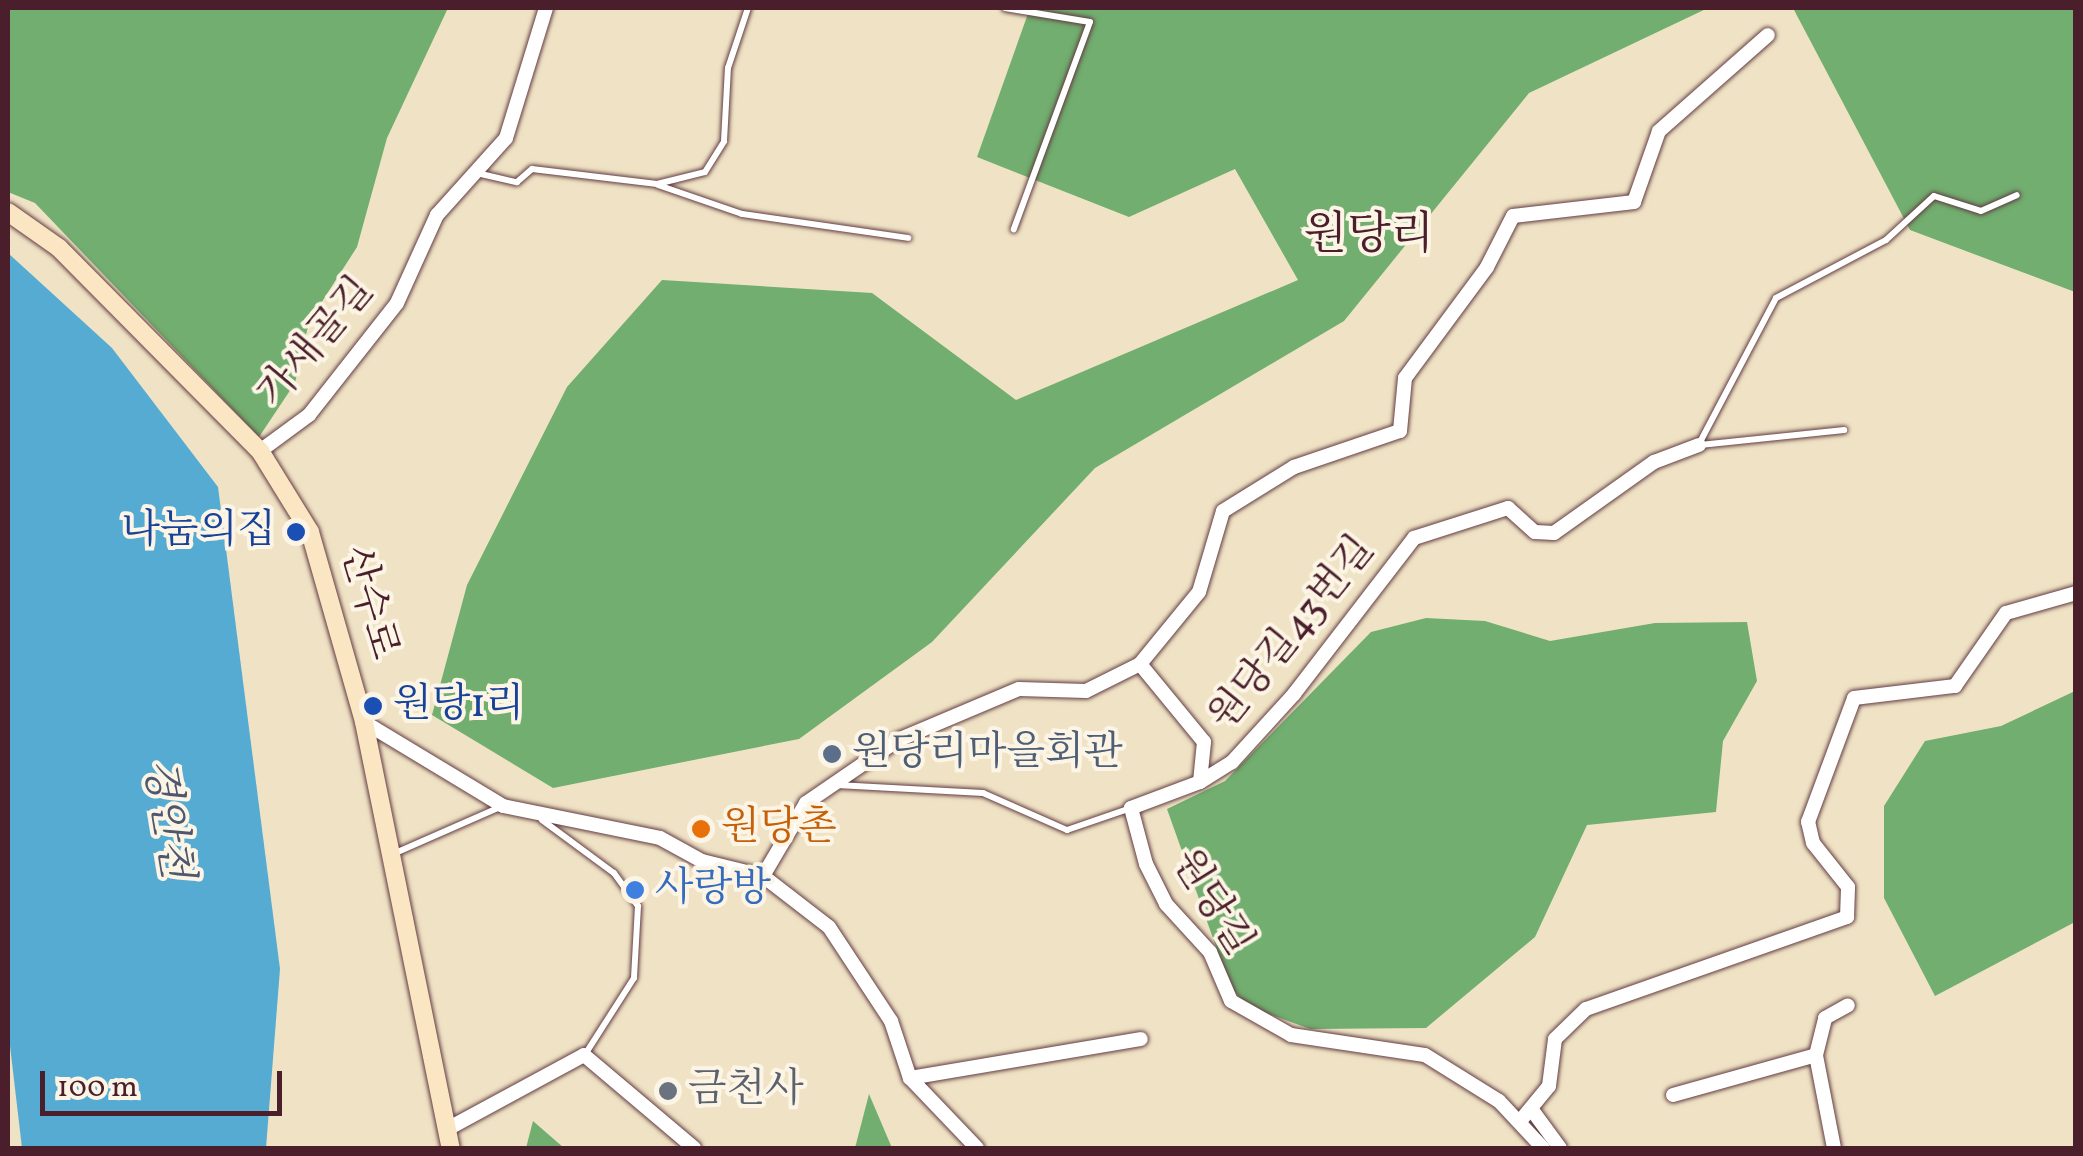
<!DOCTYPE html>
<html>
<head>
<meta charset="utf-8">
<style>
	body { margin:0 }
	#map { position:relative; width:2083px; height:1156px; overflow:hidden; background:#f0e3c5; font-family:Vollkorn,"Noto Serif KR",serif }
	div>[style] { position:absolute }
	.forest>* { inset:0; background:#71ae6f }
	.water>* { inset:0; background:#55abd2 }
	.roads { filter:drop-shadow(0 0 2px #633c42) drop-shadow(0 0 2px #633c42) }
	.service>* { height:6px; margin:-3px; padding:0 3px; transform-origin:3px; border-radius:3px; background:#fff }
	.minor>* { height:14px; margin:-7px; padding:0 7px; transform-origin:7px; border-radius:7px; background:#fff }
	.secondary>* { height:18px; margin:-9px; padding:0 9px; transform-origin:9px; border-radius:9px; background:#fbe6c4 }
	.dots>* { width:28px; height:28px; translate:-50% -50%; box-sizing:border-box; border:5px solid #fcf5e5; border-radius:50% }
	span { translate:-50% -50%; white-space:nowrap; text-align:center; line-height:1.15; -webkit-text-stroke:8px #fcf5e5; paint-order:stroke }
	.street-label { font-size:40px; color:#4a1f2b }
	.transit-label { font-size:40px; color:#164399 }
	.right { translate:-100% -50%; text-align:right }
	.left { translate:0 -50%; text-align:left }
	.service-label { font-size:40px; color:#4e5e75 }
	.food-label { font-size:40px; color:#c56008 }
	.shop-label { font-size:40px; color:#366cbe }
	.worship-label { font-size:40px; color:#5b616d }
	.water-label { font-size:42px; color:#4e576e; font-style:italic }
	.quarter-label { font-size:45px; color:#4a1f2b }
	.frame { position:absolute; inset:0; border:10px solid #4a1f2b; pointer-events:none }
	.scale { position:absolute; left:40px; top:1071px; width:242px; height:45px; box-sizing:border-box; border:5px solid #4a1f2b; border-top:0; padding-left:12px; font-size:30px; line-height:35px; white-space:nowrap; color:#4a1f2b; -webkit-text-stroke:8px #fcf5e5; paint-order:stroke }
</style>
</head>
<body>
<div id="map">
	<div class="forest">
		<div style="clip-path:polygon(8px 8px,448px 8px,387px 138px,357px 247px,309px 322px,295px 383px,259px 437px,35px 203px,8px 192px)"></div>
		<div style="clip-path:polygon(1030px 8px,1708px 8px,1529px 93px,1344px 321px,1095px 468px,932px 642px,799px 739px,553px 788px,432px 715px,467px 585px,567px 387px,662px 280px,872px 293px,1016px 400px,1298px 280px,1235px 169px,1129px 217px,977px 157px)"></div>
		<div style="clip-path:polygon(1793px 8px,2075px 8px,2075px 292px,1910px 230px)"></div>
		<div style="clip-path:polygon(1426px 618px,1485px 621px,1550px 641px,1655px 623px,1747px 622px,1757px 681px,1723px 741px,1716px 812px,1587px 825px,1535px 937px,1426px 1028px,1310px 1029px,1247px 1006px,1230px 986px,1167px 809px,1225px 781px,1371px 632px)"></div>
		<div style="clip-path:polygon(2075px 691px,2075px 922px,1935px 996px,1884px 898px,1884px 806px,1925px 741px,2001px 726px)"></div>
		<div style="clip-path:polygon(869px 1094px,892px 1148px,855px 1148px)"></div>
		<div style="clip-path:polygon(533px 1121px,564px 1148px,526px 1148px)"></div>
	</div>
	<div class="water">
		<div style="clip-path:polygon(8px 253px,112px 348px,218px 487px,280px 969px,266px 1148px,22px 1148px,8px 1029px)"></div>
	</div>
	<div class="roads">
		<div class="service">
			<div style="left:1005px;top:8px;width:86px;rotate:9.4deg"></div>
			<div style="left:1090px;top:22px;width:221px;rotate:110.2deg"></div>
			<div style="left:481px;top:174px;width:37px;rotate:13deg"></div>
			<div style="left:517px;top:182px;width:20px;rotate:-41deg"></div>
			<div style="left:532px;top:169px;width:126px;rotate:6.8deg"></div>
			<div style="left:657px;top:184px;width:49px;rotate:-14deg"></div>
			<div style="left:705px;top:172px;width:36px;rotate:-58deg"></div>
			<div style="left:724px;top:141px;width:73px;rotate:-86.9deg"></div>
			<div style="left:728px;top:68px;width:63px;rotate:-71.6deg"></div>
			<div style="left:658px;top:185px;width:89px;rotate:19deg"></div>
			<div style="left:742px;top:214px;width:168px;rotate:8.2deg"></div>
			<div style="left:1699px;top:444px;width:165px;rotate:-62.2deg"></div>
			<div style="left:1776px;top:298px;width:124px;rotate:-27.8deg"></div>
			<div style="left:1886px;top:240px;width:65px;rotate:-42.5deg"></div>
			<div style="left:1934px;top:196px;width:49px;rotate:17.7deg"></div>
			<div style="left:1981px;top:211px;width:39px;rotate:-24deg"></div>
			<div style="left:1700px;top:445px;width:145px;rotate:-5.9deg"></div>
			<div style="left:837px;top:785px;width:146px;rotate:3.1deg"></div>
			<div style="left:983px;top:793px;width:92px;rotate:23.8deg"></div>
			<div style="left:1067px;top:830px;width:68px;rotate:-19deg"></div>
			<div style="left:542px;top:820px;width:89px;rotate:36.4deg"></div>
			<div style="left:614px;top:873px;width:41px;rotate:54deg"></div>
			<div style="left:638px;top:906px;width:72px;rotate:93.2deg"></div>
			<div style="left:634px;top:978px;width:89px;rotate:122.6deg"></div>
			<div style="left:393px;top:854px;width:117px;rotate:-23.7deg"></div>
		</div>
		<div class="minor">
			<div style="left:260px;top:451px;width:61px;rotate:-36.3deg"></div>
			<div style="left:309px;top:415px;width:142px;rotate:-51.8deg"></div>
			<div style="left:397px;top:303px;width:97px;rotate:-65.6deg"></div>
			<div style="left:437px;top:215px;width:103px;rotate:-48.1deg"></div>
			<div style="left:506px;top:138px;width:136px;rotate:-72.9deg"></div>
			<div style="left:1140px;top:664px;width:93px;rotate:-50.7deg"></div>
			<div style="left:1199px;top:592px;width:84px;rotate:-73.5deg"></div>
			<div style="left:1223px;top:511px;width:84px;rotate:-31.8deg"></div>
			<div style="left:1294px;top:467px;width:112px;rotate:-18.8deg"></div>
			<div style="left:1400px;top:431px;width:53px;rotate:-84.6deg"></div>
			<div style="left:1405px;top:378px;width:138px;rotate:-53.5deg"></div>
			<div style="left:1487px;top:267px;width:57px;rotate:-63deg"></div>
			<div style="left:1513px;top:216px;width:122px;rotate:-6.6deg"></div>
			<div style="left:1634px;top:202px;width:75px;rotate:-70.6deg"></div>
			<div style="left:1659px;top:131px;width:145px;rotate:-41.4deg"></div>
			<div style="left:364px;top:722px;width:162px;rotate:31.1deg"></div>
			<div style="left:503px;top:806px;width:160px;rotate:11.5deg"></div>
			<div style="left:660px;top:838px;width:48px;rotate:28.7deg"></div>
			<div style="left:702px;top:861px;width:63px;rotate:13.8deg"></div>
			<div style="left:763px;top:876px;width:85px;rotate:-59.5deg"></div>
			<div style="left:806px;top:803px;width:112px;rotate:-34.4deg"></div>
			<div style="left:898px;top:740px;width:131px;rotate:-22.9deg"></div>
			<div style="left:1019px;top:689px;width:67px;rotate:1.7deg"></div>
			<div style="left:1086px;top:691px;width:60px;rotate:-26.6deg"></div>
			<div style="left:1140px;top:664px;width:101px;rotate:50.6deg"></div>
			<div style="left:1204px;top:742px;width:40px;rotate:95.7deg"></div>
			<div style="left:1200px;top:782px;width:74px;rotate:159.4deg"></div>
			<div style="left:1131px;top:808px;width:58px;rotate:75deg"></div>
			<div style="left:1146px;top:864px;width:45px;rotate:63.4deg"></div>
			<div style="left:1166px;top:904px;width:65px;rotate:47.5deg"></div>
			<div style="left:1210px;top:952px;width:53px;rotate:66.8deg"></div>
			<div style="left:1231px;top:1001px;width:69px;rotate:29.5deg"></div>
			<div style="left:1291px;top:1035px;width:135px;rotate:8.5deg"></div>
			<div style="left:1425px;top:1055px;width:87px;rotate:31.9deg"></div>
			<div style="left:1499px;top:1101px;width:64px;rotate:46.9deg"></div>
			<div style="left:1200px;top:782px;width:38px;rotate:-32deg"></div>
			<div style="left:1232px;top:762px;width:92px;rotate:-47.6deg"></div>
			<div style="left:1294px;top:694px;width:197px;rotate:-52.4deg"></div>
			<div style="left:1414px;top:538px;width:99px;rotate:-17.7deg"></div>
			<div style="left:1508px;top:508px;width:36px;rotate:42deg"></div>
			<div style="left:1535px;top:532px;width:19px;rotate:3deg"></div>
			<div style="left:1554px;top:533px;width:123px;rotate:-35.4deg"></div>
			<div style="left:1654px;top:462px;width:48px;rotate:-20.7deg"></div>
			<div style="left:763px;top:876px;width:83px;rotate:37.7deg"></div>
			<div style="left:829px;top:927px;width:113px;rotate:56.6deg"></div>
			<div style="left:891px;top:1021px;width:60px;rotate:71.6deg"></div>
			<div style="left:910px;top:1078px;width:97px;rotate:46.3deg"></div>
			<div style="left:910px;top:1078px;width:234px;rotate:-9.6deg"></div>
			<div style="left:1673px;top:1095px;width:148px;rotate:-15.6deg"></div>
			<div style="left:1532px;top:1110px;width:47px;rotate:53.6deg"></div>
			<div style="left:1521px;top:1120px;width:44px;rotate:-50.5deg"></div>
			<div style="left:1549px;top:1086px;width:47px;rotate:-82.7deg"></div>
			<div style="left:1555px;top:1039px;width:43px;rotate:-44.1deg"></div>
			<div style="left:1586px;top:1009px;width:277px;rotate:-19.4deg"></div>
			<div style="left:1847px;top:917px;width:30px;rotate:-88deg"></div>
			<div style="left:1848px;top:887px;width:56px;rotate:-128.5deg"></div>
			<div style="left:1813px;top:843px;width:22px;rotate:-103deg"></div>
			<div style="left:1808px;top:822px;width:132px;rotate:-69.6deg"></div>
			<div style="left:1854px;top:698px;width:102px;rotate:-6.8deg"></div>
			<div style="left:1955px;top:686px;width:89px;rotate:-55.1deg"></div>
			<div style="left:2006px;top:613px;width:73px;rotate:-15.9deg"></div>
			<div style="left:451px;top:1127px;width:151px;rotate:-28.4deg"></div>
			<div style="left:584px;top:1055px;width:144px;rotate:40.2deg"></div>
			<div style="left:1834px;top:1148px;width:95px;rotate:-101deg"></div>
			<div style="left:1816px;top:1055px;width:38px;rotate:-76deg"></div>
			<div style="left:1825px;top:1018px;width:26px;rotate:-29deg"></div>
		</div>
		<div class="secondary">
			<div style="left:8px;top:212px;width:62px;rotate:35.2deg"></div>
			<div style="left:59px;top:248px;width:286px;rotate:45.3deg"></div>
			<div style="left:260px;top:451px;width:95px;rotate:58.3deg"></div>
			<div style="left:310px;top:532px;width:198px;rotate:74.1deg"></div>
			<div style="left:364px;top:722px;width:435px;rotate:78.5deg"></div>
		</div>
	</div>
	<div class="dots">
		<div style="left:296px;top:532px;background:#1a4fb4"></div>
		<div style="left:373px;top:706px;background:#1a4fb4"></div>
		<div style="left:832px;top:754px;background:#5c6f8a"></div>
		<div style="left:701px;top:829px;background:#e8710a"></div>
		<div style="left:635px;top:890px;background:#3f7fe0"></div>
		<div style="left:668px;top:1091px;background:#6b7280"></div>
	</div>
	<div class="street-label">
		<span style="left:317px;top:343px;rotate:-50deg">가새골길</span>
		<span style="left:368px;top:603px;rotate:74deg">산수로</span>
		<span style="left:1293px;top:634px;rotate:-51deg">원당길43번길</span>
		<span style="left:1211px;top:903px;rotate:58deg">원당길</span>
	</div>
	<div class="transit-label">
		<span class="right" style="left:276px;top:532px">나눔의집</span>
		<span class="left" style="left:393px;top:706px">원당1리</span>
	</div>
	<div class="service-label">
		<span class="left" style="left:852px;top:754px">원당리마을회관</span>
	</div>
	<div class="food-label">
		<span class="left" style="left:721px;top:829px">원당촌</span>
	</div>
	<div class="shop-label">
		<span class="left" style="left:655px;top:890px">사랑방</span>
	</div>
	<div class="worship-label">
		<span class="left" style="left:688px;top:1091px">금천사</span>
	</div>
	<div class="water-label">
		<span style="left:165px;top:819px;rotate:81deg">경안천</span>
	</div>
	<div class="quarter-label">
		<span style="left:1369px;top:237px">원당리</span>
	</div>
	<div class="frame"></div>
	<div class="scale">100 m</div>
</div>
</body>
</html>
